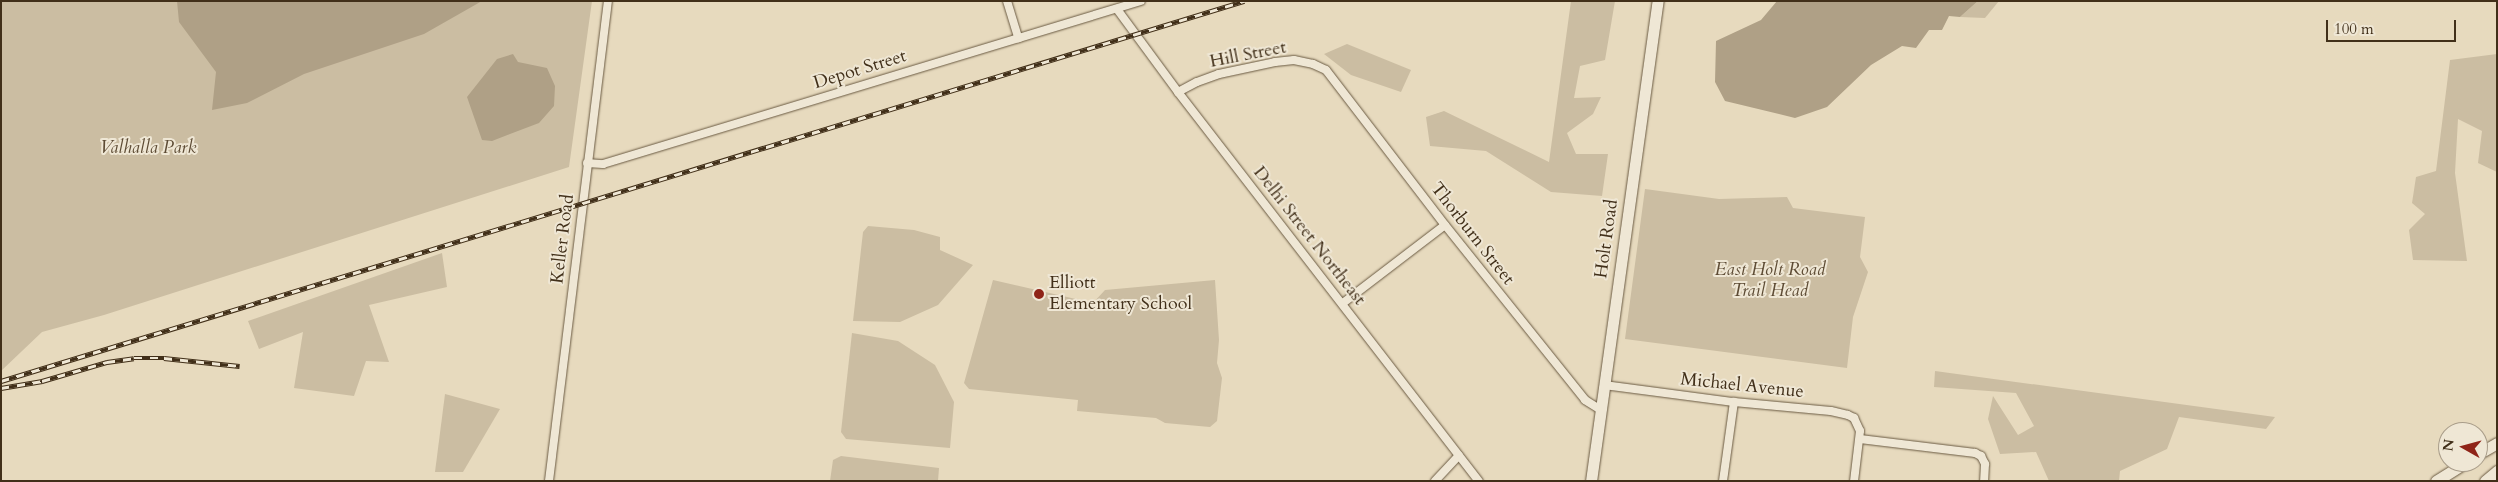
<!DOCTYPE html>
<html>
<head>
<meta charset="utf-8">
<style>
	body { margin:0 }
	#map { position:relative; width:2498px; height:482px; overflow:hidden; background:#e7dabe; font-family:Cardo,serif }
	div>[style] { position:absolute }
	.green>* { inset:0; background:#cbbda2 }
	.water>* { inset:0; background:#afa086 }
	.roads { filter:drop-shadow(0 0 1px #6a5a42) drop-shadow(0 0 1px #6a5a42) }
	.minor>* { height:8px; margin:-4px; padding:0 4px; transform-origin:4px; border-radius:4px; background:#efe7d5 }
	.secondary>* { height:11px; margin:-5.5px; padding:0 5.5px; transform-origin:5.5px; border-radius:5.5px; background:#efe7d5 }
	.rail>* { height:4.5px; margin-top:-2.25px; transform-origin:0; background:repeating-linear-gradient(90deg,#efe7d5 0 8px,#412f19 0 16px); box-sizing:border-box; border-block:1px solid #412f19 }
	.dots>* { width:14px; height:14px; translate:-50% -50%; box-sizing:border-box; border:2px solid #efe7d5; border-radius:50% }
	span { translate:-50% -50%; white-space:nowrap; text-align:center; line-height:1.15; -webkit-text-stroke:4px #efe7d5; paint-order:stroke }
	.street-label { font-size:18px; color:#412f19 }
	.park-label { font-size:18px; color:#5d4b34; font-style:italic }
	.poi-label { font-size:18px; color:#412f19 }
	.left { translate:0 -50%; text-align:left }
	.frame { position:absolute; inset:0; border:2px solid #412f19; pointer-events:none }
	.north { position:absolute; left:2438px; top:422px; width:50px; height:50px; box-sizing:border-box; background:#efe7d5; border:1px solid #a99d8a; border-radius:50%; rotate:277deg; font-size:14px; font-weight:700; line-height:20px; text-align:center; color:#412f19 }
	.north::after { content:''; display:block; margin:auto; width:18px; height:22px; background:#8f2418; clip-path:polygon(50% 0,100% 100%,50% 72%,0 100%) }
	.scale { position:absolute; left:2326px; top:20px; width:130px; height:22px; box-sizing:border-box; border:2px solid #412f19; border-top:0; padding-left:6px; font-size:15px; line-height:18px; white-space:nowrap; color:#412f19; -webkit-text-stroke:4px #efe7d5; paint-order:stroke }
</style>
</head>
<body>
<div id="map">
	<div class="green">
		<div style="clip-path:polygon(1px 1px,592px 1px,569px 167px,104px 315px,42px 332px,1px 371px)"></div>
		<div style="clip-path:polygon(1571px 1px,1615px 1px,1605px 60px,1580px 66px,1574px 98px,1601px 97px,1593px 114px,1567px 133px,1576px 154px,1608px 154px,1602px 196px,1551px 192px,1486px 151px,1430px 146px,1426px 117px,1444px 111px,1549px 162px)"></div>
		<div style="clip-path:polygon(1978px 1px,1999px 1px,1985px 18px,1960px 17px)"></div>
		<div style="clip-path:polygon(1347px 44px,1411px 70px,1401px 92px,1351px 75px,1324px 54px)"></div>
		<div style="clip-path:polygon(2497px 54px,2497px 172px,2478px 163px,2482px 131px,2458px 119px,2455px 173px,2467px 261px,2413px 260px,2409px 230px,2425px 214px,2412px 203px,2416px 177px,2436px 171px,2450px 60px)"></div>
		<div style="clip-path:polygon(1645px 189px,1719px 199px,1787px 197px,1793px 208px,1865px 217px,1860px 257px,1868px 272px,1853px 317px,1847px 368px,1625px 339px)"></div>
		<div style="clip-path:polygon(868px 226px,914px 230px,940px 237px,940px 250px,973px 265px,938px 305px,900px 322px,853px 321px,863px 232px)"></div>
		<div style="clip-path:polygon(442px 253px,447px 287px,369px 305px,389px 362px,366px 361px,354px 396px,294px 388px,303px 332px,259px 349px,248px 321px)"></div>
		<div style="clip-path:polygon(993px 280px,1093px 303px,1105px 290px,1215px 280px,1219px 340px,1217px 363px,1222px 378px,1217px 421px,1210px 427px,1165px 423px,1156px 418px,1077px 411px,1078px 400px,969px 389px,964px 383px)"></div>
		<div style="clip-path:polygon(852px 333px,898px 341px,935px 365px,954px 402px,950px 448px,846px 439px,841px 432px)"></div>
		<div style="clip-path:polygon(1935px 371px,2275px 417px,2266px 429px,2179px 417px,2167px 449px,2120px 471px,2119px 481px,2049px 481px,2036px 452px,2000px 454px,1988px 419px,1993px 396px,2018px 435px,2034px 426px,2016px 393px,1934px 387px)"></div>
		<div style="clip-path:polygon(445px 394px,500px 409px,463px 472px,435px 472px)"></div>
		<div style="clip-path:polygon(841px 456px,939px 468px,938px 481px,830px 481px,833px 460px)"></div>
	</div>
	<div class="water">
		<div style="clip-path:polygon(177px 1px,482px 1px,424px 34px,304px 74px,247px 103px,212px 110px,216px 72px,179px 22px)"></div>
		<div style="clip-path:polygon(1777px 1px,1978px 1px,1960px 17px,1949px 16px,1942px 30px,1929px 30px,1916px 48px,1902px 46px,1871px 65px,1827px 107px,1795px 118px,1725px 101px,1715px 82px,1716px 41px,1761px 20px)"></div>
		<div style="clip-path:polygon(513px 54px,518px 62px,547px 68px,555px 86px,554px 106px,539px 123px,492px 141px,482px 140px,467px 97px,497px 59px)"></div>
	</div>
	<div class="roads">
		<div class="minor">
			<div style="left:1007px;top:1px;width:39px;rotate:73deg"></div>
			<div style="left:1117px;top:9px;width:103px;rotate:53.7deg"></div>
			<div style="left:1178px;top:92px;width:492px;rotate:52.3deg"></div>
			<div style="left:1178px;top:92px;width:21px;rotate:-28deg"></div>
			<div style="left:1197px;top:82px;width:23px;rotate:-20deg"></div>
			<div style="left:1219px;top:74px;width:57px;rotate:-12.1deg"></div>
			<div style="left:1275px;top:62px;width:19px;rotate:-6deg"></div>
			<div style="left:1294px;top:60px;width:19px;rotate:12deg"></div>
			<div style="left:1313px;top:64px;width:14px;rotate:25deg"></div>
			<div style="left:1326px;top:70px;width:195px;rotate:52.5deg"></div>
			<div style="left:1445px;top:225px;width:224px;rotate:51.3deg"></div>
			<div style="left:1585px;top:400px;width:19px;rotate:32deg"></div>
			<div style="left:587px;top:163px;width:16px;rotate:4deg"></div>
			<div style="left:603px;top:164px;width:562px;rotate:-16.86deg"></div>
			<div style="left:1343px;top:303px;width:128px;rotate:-37.4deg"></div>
			<div style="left:1604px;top:385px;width:131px;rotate:7.5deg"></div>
			<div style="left:1734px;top:402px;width:97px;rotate:5.3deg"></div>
			<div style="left:1831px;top:411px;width:17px;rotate:13deg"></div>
			<div style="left:1848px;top:415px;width:7px;rotate:27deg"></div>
			<div style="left:1854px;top:418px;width:14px;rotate:65deg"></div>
			<div style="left:1860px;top:431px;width:50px;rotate:96.8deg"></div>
			<div style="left:1860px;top:439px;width:116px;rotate:6.9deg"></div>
			<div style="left:1975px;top:453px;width:7px;rotate:27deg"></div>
			<div style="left:1981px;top:456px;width:9px;rotate:63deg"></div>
			<div style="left:1985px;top:464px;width:17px;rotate:93deg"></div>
			<div style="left:549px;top:481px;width:484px;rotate:-83deg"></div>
			<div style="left:1435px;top:481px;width:35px;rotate:-47deg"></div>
			<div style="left:1723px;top:481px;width:80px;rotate:-82.1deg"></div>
		</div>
		<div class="secondary">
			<div style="left:2478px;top:454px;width:22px;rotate:-30deg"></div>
			<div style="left:1591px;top:481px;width:485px;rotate:-82.1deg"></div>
			<div style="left:2436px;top:481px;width:36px;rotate:-32deg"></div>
			<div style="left:2485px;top:481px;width:16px;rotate:-40deg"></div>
		</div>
	</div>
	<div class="rail">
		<div style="left:1px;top:381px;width:1300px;rotate:-17deg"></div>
		<div style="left:1px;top:388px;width:42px;rotate:-9.7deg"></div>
		<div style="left:42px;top:381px;width:68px;rotate:-16.3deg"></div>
		<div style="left:107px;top:362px;width:27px;rotate:-8deg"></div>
		<div style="left:134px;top:358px;width:30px"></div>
		<div style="left:164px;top:358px;width:76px;rotate:6deg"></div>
	</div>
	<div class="dots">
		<div style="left:1039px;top:294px;background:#8f2418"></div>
	</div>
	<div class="street-label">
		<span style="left:1248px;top:55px;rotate:-11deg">Hill Street</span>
		<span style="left:860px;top:70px;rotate:-17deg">Depot Street</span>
		<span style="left:1472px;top:234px;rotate:52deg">Thorburn Street</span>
		<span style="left:1309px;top:236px;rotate:52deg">Delhi Street Northeast</span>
		<span style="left:563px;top:239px;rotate:-83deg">Keller Road</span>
		<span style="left:1607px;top:239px;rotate:-82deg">Holt Road</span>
		<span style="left:1742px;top:386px;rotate:6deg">Michael Avenue</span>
	</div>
	<div class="park-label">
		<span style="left:148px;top:148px">Valhalla Park</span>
		<span style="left:1770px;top:281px">East Holt Road<br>Trail Head</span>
	</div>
	<div class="poi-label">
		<span class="left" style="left:1049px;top:294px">Elliott<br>Elementary School</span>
	</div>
	<div class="frame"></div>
	<div class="north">N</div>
	<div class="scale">100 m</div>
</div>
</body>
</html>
